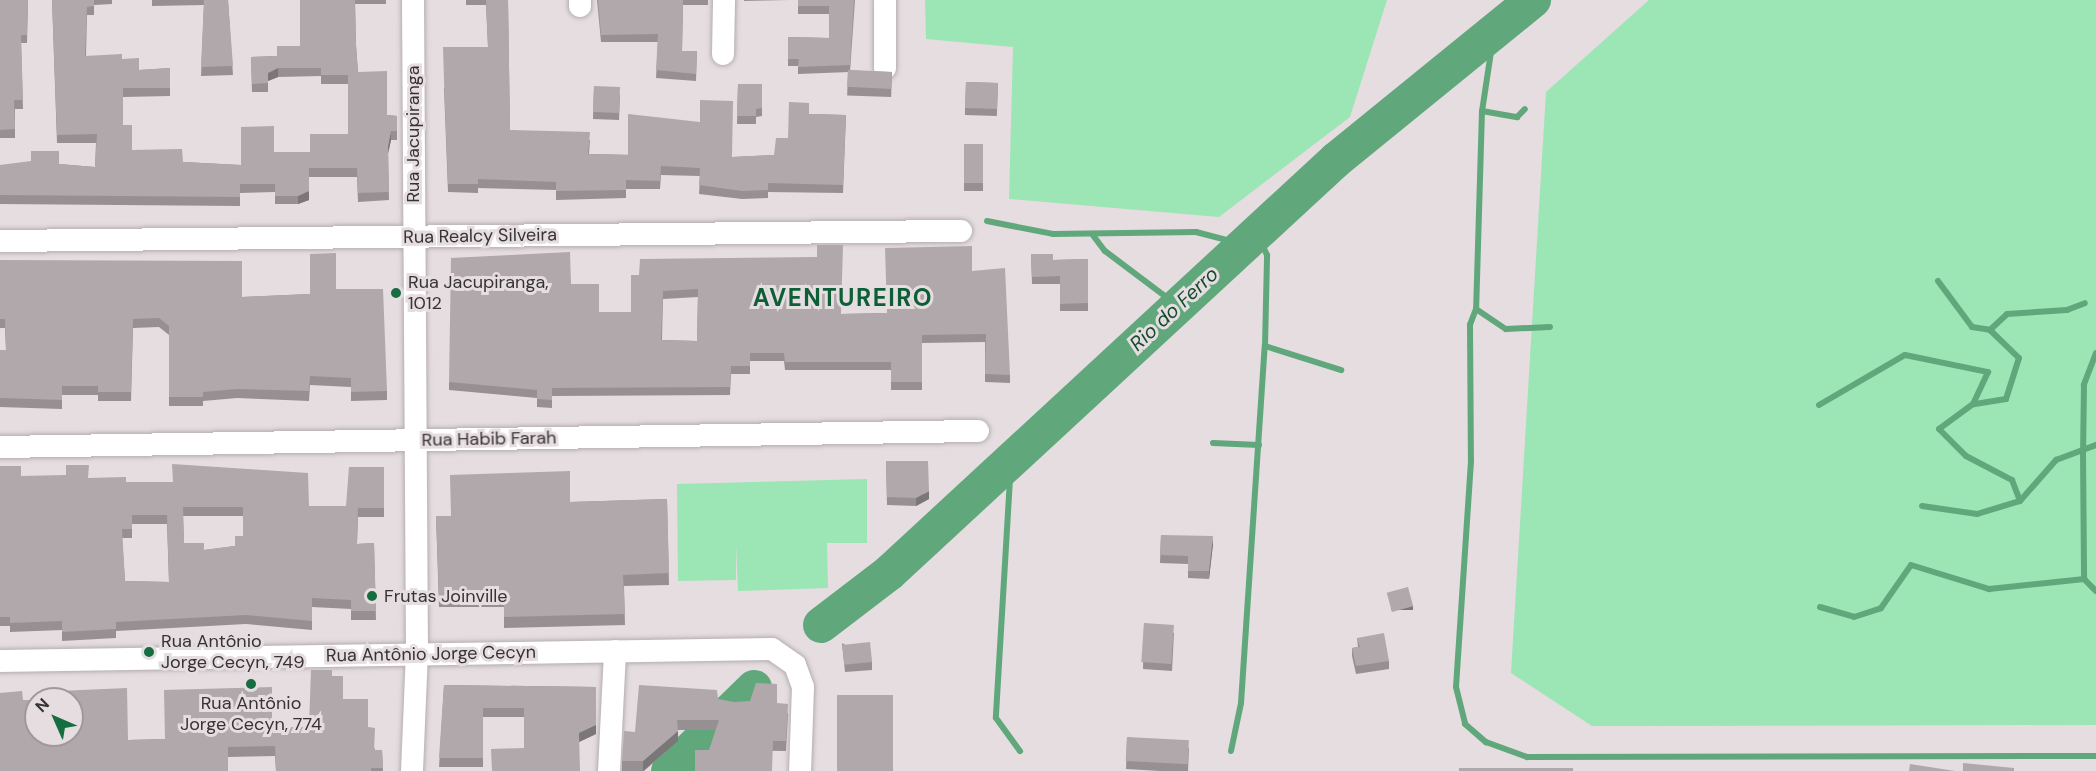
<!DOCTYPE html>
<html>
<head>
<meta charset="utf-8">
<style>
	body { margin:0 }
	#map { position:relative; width:2096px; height:771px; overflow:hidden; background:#e5dde0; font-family:"DM Sans",sans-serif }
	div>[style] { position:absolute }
	.green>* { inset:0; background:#9ce5b5 }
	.stream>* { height:6px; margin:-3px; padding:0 3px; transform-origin:3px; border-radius:3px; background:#60a87b }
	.river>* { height:36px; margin:-18px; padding:0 18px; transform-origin:18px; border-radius:18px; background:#60a87b }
	.roads { filter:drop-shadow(0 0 2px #b5adb0) drop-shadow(0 0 2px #b5adb0) }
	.minor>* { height:22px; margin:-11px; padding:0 11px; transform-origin:11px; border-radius:11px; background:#fff }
	.wall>* { inset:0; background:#979093; transform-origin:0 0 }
	.shaded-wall>* { inset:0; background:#7b7678; transform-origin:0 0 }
	.building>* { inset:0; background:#b0a8ab; transform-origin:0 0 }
	.dots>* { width:16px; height:16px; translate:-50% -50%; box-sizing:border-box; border:3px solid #e5dde0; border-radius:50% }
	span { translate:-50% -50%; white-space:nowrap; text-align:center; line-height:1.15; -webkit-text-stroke:6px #e5dde0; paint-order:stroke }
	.street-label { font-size:18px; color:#363334 }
	.poi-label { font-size:18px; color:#363334 }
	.left { translate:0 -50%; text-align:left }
	.water-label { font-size:20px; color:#134b2c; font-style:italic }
	.district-label { font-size:24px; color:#0e5f37; font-weight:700; letter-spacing:1.5px }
	.north { position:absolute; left:24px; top:687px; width:60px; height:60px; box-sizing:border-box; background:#e5dde0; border:2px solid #9f999b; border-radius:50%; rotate:315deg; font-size:16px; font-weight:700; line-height:24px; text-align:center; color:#363334 }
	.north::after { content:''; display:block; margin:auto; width:21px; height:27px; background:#166d40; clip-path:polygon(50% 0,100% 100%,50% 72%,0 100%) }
</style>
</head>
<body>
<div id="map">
	<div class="green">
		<div style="clip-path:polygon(925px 0,1387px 0,1350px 117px,1219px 217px,1009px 199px,1013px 47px,926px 39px)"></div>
		<div style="clip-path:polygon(1649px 0,2096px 0,2096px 725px,1592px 726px,1511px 673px,1546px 92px)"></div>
		<div style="clip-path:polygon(867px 479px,867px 543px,827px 543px,828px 588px,738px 591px,736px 544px,736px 580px,678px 581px,677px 484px)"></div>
	</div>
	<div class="stream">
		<div style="left:1494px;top:32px;width:80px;rotate:98.6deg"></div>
		<div style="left:1482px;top:111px;width:198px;rotate:91.7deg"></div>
		<div style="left:1476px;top:309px;width:17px;rotate:111deg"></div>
		<div style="left:1470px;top:325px;width:136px;rotate:89.6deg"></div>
		<div style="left:1471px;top:461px;width:226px;rotate:93.8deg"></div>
		<div style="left:1456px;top:687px;width:38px;rotate:76deg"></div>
		<div style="left:1465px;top:724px;width:28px;rotate:41deg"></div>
		<div style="left:1486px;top:742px;width:44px;rotate:20.1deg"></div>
		<div style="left:1527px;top:757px;width:569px;rotate:-0.1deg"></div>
		<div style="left:1482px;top:111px;width:36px;rotate:10deg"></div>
		<div style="left:1517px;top:117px;width:11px;rotate:-45deg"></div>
		<div style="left:987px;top:221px;width:67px;rotate:11.1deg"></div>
		<div style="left:1053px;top:234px;width:143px;rotate:-0.8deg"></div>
		<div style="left:1196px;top:232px;width:48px;rotate:14.6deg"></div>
		<div style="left:1092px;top:234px;width:21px;rotate:53deg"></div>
		<div style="left:1105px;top:251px;width:90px;rotate:36.9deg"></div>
		<div style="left:1938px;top:281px;width:57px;rotate:53.5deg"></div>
		<div style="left:1972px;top:327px;width:18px;rotate:9deg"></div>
		<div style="left:1990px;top:330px;width:40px;rotate:44deg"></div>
		<div style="left:2019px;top:358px;width:43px;rotate:107.6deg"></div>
		<div style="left:2006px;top:399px;width:33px;rotate:171deg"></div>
		<div style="left:1476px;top:309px;width:36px;rotate:34deg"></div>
		<div style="left:1506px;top:329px;width:44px;rotate:-2.6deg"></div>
		<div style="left:1990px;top:330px;width:23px;rotate:-43deg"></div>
		<div style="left:2007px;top:314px;width:60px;rotate:-3.8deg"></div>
		<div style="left:2067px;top:310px;width:19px;rotate:-21deg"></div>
		<div style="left:1265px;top:346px;width:80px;rotate:17.5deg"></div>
		<div style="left:2096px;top:353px;width:34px;rotate:111deg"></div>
		<div style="left:2084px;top:385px;width:68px;rotate:90.8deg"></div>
		<div style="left:2083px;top:453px;width:126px;rotate:89.5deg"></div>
		<div style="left:2084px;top:579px;width:17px;rotate:45deg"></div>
		<div style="left:1819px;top:405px;width:99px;rotate:-30.2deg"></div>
		<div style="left:1905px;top:355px;width:85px;rotate:11.6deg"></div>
		<div style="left:1988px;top:372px;width:35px;rotate:115deg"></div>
		<div style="left:1973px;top:404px;width:42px;rotate:143.7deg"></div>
		<div style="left:1939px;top:429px;width:38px;rotate:45deg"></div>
		<div style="left:1966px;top:456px;width:52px;rotate:27.6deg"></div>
		<div style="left:2012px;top:480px;width:22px;rotate:69deg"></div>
		<div style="left:1213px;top:443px;width:46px;rotate:2.5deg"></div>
		<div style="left:1011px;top:462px;width:256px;rotate:93.4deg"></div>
		<div style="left:996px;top:718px;width:41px;rotate:54deg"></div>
		<div style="left:1922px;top:506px;width:56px;rotate:8.3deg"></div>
		<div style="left:1977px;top:514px;width:45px;rotate:-16.8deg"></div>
		<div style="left:2020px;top:501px;width:55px;rotate:-48.7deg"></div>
		<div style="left:2056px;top:460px;width:43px;rotate:-20.6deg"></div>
		<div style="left:1820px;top:607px;width:35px;rotate:16deg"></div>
		<div style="left:1854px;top:617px;width:28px;rotate:-18deg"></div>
		<div style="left:1881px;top:608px;width:52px;rotate:-55.1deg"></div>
		<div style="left:1911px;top:565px;width:82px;rotate:17.1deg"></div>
		<div style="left:1989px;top:589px;width:96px;rotate:-6deg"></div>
		<div style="left:1231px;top:751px;width:49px;rotate:-78.2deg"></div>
		<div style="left:1241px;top:703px;width:358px;rotate:-86.2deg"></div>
		<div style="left:1265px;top:346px;width:91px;rotate:-88.7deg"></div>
		<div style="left:1267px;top:255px;width:26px;rotate:-115deg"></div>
	</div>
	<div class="river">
		<div style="left:821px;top:625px;width:86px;rotate:-37.4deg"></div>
		<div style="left:889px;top:573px;width:609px;rotate:-42.74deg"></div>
		<div style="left:1336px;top:160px;width:254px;rotate:-39.1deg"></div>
		<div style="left:669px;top:771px;width:119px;rotate:-44.3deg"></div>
	</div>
	<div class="roads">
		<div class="minor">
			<div style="left:885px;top:0;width:68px;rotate:90deg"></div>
			<div style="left:580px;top:6px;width:6px;rotate:-90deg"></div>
			<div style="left:723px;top:54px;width:54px;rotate:-88.9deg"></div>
			<div style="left:0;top:241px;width:961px;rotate:-0.6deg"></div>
			<div style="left:0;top:447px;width:978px;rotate:-0.94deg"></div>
			<div style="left:0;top:661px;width:772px;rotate:-0.89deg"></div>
			<div style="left:772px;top:649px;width:28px;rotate:35deg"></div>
			<div style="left:795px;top:665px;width:23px;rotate:70deg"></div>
			<div style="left:803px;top:687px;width:84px;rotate:92deg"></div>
			<div style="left:412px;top:771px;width:117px;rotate:-87.6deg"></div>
			<div style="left:417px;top:654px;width:654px;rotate:-90.35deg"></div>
			<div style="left:609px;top:771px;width:120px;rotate:-87.1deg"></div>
		</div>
	</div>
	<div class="wall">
		<div style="clip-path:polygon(0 0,28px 0,27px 43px,21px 43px,23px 109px,15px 109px,15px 138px,0 138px)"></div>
		<div style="clip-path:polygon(52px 0,112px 0,112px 4px,94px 5px,94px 15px,87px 15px,86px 56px,122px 59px,139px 70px,170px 68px,170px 96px,123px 97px,123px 125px,132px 150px,183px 162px,241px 165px,274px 152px,310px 152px,348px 134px,348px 84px,321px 84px,321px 76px,278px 77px,268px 81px,268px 92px,252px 92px,251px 57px,277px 56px,300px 46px,300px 0,386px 0,386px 4px,355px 4px,356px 45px,358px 72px,387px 115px,397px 116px,397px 140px,391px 140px,388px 153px,389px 200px,358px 202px,357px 177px,309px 177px,309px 200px,298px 204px,275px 204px,275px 192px,240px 193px,240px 206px,0 204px,0 165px,59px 164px,95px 167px,96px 143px,57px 143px)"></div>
		<div style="clip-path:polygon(152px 0,228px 0,233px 75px,201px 76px,204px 5px,152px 6px)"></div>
		<div style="clip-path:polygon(466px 0,508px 0,510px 130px,590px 140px,589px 154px,732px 157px,774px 155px,809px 114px,846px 115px,843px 193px,768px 192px,768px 198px,742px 199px,699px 194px,700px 176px,661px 175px,660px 189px,626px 189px,626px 198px,556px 200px,556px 190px,478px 188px,478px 193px,448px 192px,444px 88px,488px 47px,486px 5px,466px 5px)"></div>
		<div style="clip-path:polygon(597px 0,708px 0,708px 5px,683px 5px,682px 51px,697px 51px,696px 81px,656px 78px,658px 42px,601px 42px)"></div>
		<div style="clip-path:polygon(744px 0,789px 0,744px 1px)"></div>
		<div style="clip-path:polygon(798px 0,855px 0,850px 72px,798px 74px,798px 66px,788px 66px,788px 37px,829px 38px,829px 14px,798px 14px)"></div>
		<div style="left:892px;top:72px;width:25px;height:44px;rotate:92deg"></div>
		<div style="left:966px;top:82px;width:32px;height:33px;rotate:2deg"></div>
		<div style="clip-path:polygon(738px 84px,762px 84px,762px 116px,756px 117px,756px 124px,737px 124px)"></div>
		<div style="clip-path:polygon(594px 86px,620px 95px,619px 120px,593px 119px)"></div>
		<div style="left:964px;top:144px;width:19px;height:47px"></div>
		<div style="clip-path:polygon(1031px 254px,1053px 260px,1088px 259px,1088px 311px,1060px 311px,1060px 284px,1032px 284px)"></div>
		<div style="clip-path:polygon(0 260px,242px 297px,310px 294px,336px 289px,387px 391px,387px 400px,351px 401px,351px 387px,310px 385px,309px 401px,237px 398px,203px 401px,203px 406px,169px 406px,169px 335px,159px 327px,133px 328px,131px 401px,98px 401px,98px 395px,62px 395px,62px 409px,0 407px,0 350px,6px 350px,5px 328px,0 328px)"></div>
		<div style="clip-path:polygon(evenodd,972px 271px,1010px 375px,1010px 383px,985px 382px,985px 342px,922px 343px,922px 390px,891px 390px,891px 370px,785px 370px,784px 361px,750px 361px,750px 374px,731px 374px,730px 395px,552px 396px,552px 408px,537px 407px,537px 398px,449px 390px,449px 382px,571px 284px,599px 312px,631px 312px,631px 275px,841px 314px,887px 313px,972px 271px,698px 297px,697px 341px,662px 340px,663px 299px,698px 297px)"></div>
		<div style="clip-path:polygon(886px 461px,929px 499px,916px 506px,887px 505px)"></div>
		<div style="clip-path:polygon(evenodd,0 466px,21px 476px,89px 478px,309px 506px,346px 506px,384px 467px,384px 517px,358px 517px,357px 544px,374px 543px,376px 620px,351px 620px,351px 609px,312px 607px,312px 630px,246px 624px,116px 631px,116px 638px,62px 641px,62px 630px,10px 632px,10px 626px,0 626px,0 466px,183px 516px,243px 516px,243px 536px,235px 546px,204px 550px,184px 543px,183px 516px,0 466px,132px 524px,167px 524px,169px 582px,125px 581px,122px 538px,132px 538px,132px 524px)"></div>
		<div style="clip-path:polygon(667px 499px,669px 585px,624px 586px,625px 625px,504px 628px,504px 607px,439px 607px,436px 516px,451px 516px,570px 502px)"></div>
		<div style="clip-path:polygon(1161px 535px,1213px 544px,1209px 579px,1188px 578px,1188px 564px,1160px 563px)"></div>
		<div style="clip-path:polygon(1144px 623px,1174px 633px,1172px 671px,1143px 669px)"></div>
		<div style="clip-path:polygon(1357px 638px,1389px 661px,1389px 669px,1356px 674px,1352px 656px,1352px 648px,1358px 647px)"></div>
		<div style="clip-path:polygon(842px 643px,872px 662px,872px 670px,845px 672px)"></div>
		<div style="clip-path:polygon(332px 676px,343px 699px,368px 727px,375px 750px,382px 750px,383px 771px,276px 771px,275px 756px,228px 757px,0 771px,23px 700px,128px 740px,165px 739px,272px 728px,309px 727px)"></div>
		<div style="clip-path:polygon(444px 685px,596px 687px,596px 734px,579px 742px,524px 748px,524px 717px,483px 717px,483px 767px,439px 767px)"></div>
		<div style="clip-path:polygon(718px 699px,734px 702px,777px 703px,788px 714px,786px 751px,709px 750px,716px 730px,678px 730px,678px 741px,644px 771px,622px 771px,622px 761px,635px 732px)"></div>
		<div style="clip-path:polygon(1127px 737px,1189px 748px,1188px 771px,1160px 771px,1126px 769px)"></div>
	</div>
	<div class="shaded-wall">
		<div style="clip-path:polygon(278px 68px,278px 77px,268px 81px,268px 73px)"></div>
		<div style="clip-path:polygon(391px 131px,391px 140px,388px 154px,388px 146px)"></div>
		<div style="clip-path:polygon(309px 191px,309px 200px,298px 204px,298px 196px)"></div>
		<div style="clip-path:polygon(929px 491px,929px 499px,916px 506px,916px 498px)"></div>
		<div style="clip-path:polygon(1213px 536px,1213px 544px,1209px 579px,1209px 571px)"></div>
		<div style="left:1413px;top:606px;width:4px;height:22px;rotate:90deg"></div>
		<div style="clip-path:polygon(596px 687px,596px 734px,579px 742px,579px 733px)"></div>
		<div style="clip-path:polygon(678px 731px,678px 741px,643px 771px,643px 761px)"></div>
	</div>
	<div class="building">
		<div style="clip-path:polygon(0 0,28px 0,27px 35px,21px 35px,23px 100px,14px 100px,15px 129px,0 130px)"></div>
		<div style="clip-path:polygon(52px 0,94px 0,94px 6px,87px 7px,85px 56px,122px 54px,122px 59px,139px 58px,139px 70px,170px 68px,170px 88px,123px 88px,123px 125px,132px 125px,132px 150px,182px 149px,183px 162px,241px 165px,241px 127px,274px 126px,274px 152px,310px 152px,310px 134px,348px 134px,348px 75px,321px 75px,321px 68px,278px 68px,268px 73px,268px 83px,252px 84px,251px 57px,277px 56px,277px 46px,300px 46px,300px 0,355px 0,356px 45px,358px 72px,387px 71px,387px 115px,397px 116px,397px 131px,391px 131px,388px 146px,389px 192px,358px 193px,357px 168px,309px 168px,309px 191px,298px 196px,275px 196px,275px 184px,240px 184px,240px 197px,0 195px,0 165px,31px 161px,31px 151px,59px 151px,59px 164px,95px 167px,97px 134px,57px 135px)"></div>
		<div style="clip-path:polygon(204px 0,228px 0,233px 66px,201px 67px)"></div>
		<div style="clip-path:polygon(486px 0,508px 0,510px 130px,590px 132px,588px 154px,628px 155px,628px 114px,700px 122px,700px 100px,733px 101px,732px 157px,774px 155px,776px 138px,788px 138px,789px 102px,809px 103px,809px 114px,846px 115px,843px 185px,768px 183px,768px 190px,742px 191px,699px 185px,700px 168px,661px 166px,660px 181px,626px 180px,626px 190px,556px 191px,556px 182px,478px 179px,478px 184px,448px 184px,444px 80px,443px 47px,488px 47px)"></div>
		<div style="clip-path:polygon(598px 0,683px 0,682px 51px,697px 51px,696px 74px,656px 70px,658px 34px,601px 35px)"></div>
		<div style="clip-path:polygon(798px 0,854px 0,850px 65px,798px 67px,799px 59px,788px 59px,788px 37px,829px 38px,829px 6px,798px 6px)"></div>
		<div style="left:892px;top:72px;width:17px;height:44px;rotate:93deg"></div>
		<div style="left:966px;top:82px;width:32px;height:26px;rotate:2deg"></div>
		<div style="clip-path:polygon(738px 84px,762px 84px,762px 108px,756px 109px,756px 116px,737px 116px)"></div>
		<div style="left:594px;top:86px;width:26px;height:26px;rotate:2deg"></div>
		<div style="left:964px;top:144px;width:19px;height:39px"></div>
		<div style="clip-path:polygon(evenodd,817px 245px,843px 245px,841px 314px,887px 313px,885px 248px,972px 246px,972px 271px,1005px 268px,1010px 375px,985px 374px,986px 334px,922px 335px,922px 382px,891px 382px,891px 362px,785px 362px,784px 353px,750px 353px,750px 366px,731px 366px,730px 387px,552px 388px,552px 400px,537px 399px,537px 390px,449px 382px,451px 258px,570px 252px,571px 284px,599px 284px,599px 312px,631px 312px,631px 275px,639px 275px,640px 259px,817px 257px,817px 245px,698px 289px,697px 341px,661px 340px,663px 291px,698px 289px)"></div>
		<div style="clip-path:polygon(336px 253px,336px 289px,383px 289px,387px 391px,351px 392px,351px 378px,310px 376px,309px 391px,237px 389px,203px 392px,203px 397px,169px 397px,169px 326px,159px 318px,133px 319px,131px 392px,98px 392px,98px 386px,62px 386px,62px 400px,0 398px,0 350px,6px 350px,5px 319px,0 319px,0 260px,242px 261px,242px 297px,310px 294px,310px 254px)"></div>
		<div style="clip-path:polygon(1031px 254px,1053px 254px,1053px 260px,1088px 259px,1088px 303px,1060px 304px,1060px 276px,1032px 277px)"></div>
		<div style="clip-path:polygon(886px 461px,928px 461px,929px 491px,916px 498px,887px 497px)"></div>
		<div style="clip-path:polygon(evenodd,172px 464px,308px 473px,309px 506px,346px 506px,349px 467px,384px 467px,384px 508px,358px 508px,357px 544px,374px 543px,376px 611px,351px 611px,351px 600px,312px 598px,312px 621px,246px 615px,116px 622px,116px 629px,62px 632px,62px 621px,10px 623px,10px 617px,0 617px,0 466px,21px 466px,21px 476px,66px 475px,66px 465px,89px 465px,88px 478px,126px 477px,126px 482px,173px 482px,172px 464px,183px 507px,243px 507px,243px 536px,235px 536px,235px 546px,204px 550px,204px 543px,184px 543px,183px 507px,172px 464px,132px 515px,167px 515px,169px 582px,125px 581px,122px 529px,132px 529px,132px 515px)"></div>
		<div style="clip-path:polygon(570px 471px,570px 502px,667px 499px,669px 573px,623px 575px,625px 614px,504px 617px,504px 595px,439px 596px,436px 516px,451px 516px,450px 475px)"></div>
		<div style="clip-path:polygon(1161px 535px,1213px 536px,1209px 571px,1188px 571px,1188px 556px,1160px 555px)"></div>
		<div style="left:1408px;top:587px;width:20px;height:22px;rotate:75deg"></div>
		<div style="left:1144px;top:623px;width:30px;height:39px;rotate:4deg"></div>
		<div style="clip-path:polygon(1384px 633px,1389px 661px,1356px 666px,1352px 648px,1360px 647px,1357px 638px)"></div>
		<div style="left:870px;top:642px;width:20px;height:28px;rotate:84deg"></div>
		<div style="clip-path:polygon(311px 670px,332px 670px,332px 676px,343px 676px,343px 699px,368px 699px,368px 727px,375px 728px,374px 750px,382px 750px,383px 768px,371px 768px,371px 771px,276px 771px,275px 746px,228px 747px,228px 771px,0 771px,0 693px,22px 691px,23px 700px,36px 700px,36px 735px,72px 735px,72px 699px,59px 699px,59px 691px,127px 688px,128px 740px,165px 739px,164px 690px,272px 687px,272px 728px,309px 727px)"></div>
		<div style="clip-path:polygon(756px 683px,777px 684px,777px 703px,788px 704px,786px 741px,773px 741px,772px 771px,695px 771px,695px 750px,709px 750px,719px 720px,677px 720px,678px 731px,643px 761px,622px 761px,624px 731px,635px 732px,639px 685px,717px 690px,718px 699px,734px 702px,750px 701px)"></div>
		<div style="clip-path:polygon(444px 685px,596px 687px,596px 725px,579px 733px,580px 771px,492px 771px,491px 749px,524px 748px,524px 708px,483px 708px,483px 758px,439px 758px)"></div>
		<div style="left:837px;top:695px;width:56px;height:76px"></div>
		<div style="left:1127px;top:737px;width:62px;height:24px;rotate:3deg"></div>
		<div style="clip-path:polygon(1963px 763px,2014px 768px,2014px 771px,1963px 771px)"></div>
		<div style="clip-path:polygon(1910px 764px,1955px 771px,1909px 771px)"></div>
		<div style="left:1459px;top:768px;width:114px;height:3px"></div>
	</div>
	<div class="dots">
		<div style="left:396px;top:293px;background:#166d40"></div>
		<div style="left:372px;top:596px;background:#166d40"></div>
		<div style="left:149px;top:652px;background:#166d40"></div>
		<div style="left:251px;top:684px;background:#166d40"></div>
	</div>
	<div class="street-label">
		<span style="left:413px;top:134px;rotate:-90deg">Rua Jacupiranga</span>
		<span style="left:480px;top:236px;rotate:-1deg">Rua Realcy Silveira</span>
		<span style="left:489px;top:439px;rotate:-1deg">Rua Habib Farah</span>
		<span style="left:431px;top:654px;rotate:-1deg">Rua Antônio Jorge Cecyn</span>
	</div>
	<div class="poi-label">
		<span class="left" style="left:408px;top:293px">Rua Jacupiranga,<br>1012</span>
		<span class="left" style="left:384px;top:596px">Frutas Joinville</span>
		<span class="left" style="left:161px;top:652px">Rua Antônio<br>Jorge Cecyn, 749</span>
		<span style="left:251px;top:714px">Rua Antônio<br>Jorge Cecyn, 774</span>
	</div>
	<div class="water-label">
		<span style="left:1174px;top:309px;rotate:-43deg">Rio do Ferro</span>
	</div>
	<div class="district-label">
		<span style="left:843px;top:298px">AVENTUREIRO</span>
	</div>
	<div class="north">N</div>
</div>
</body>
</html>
